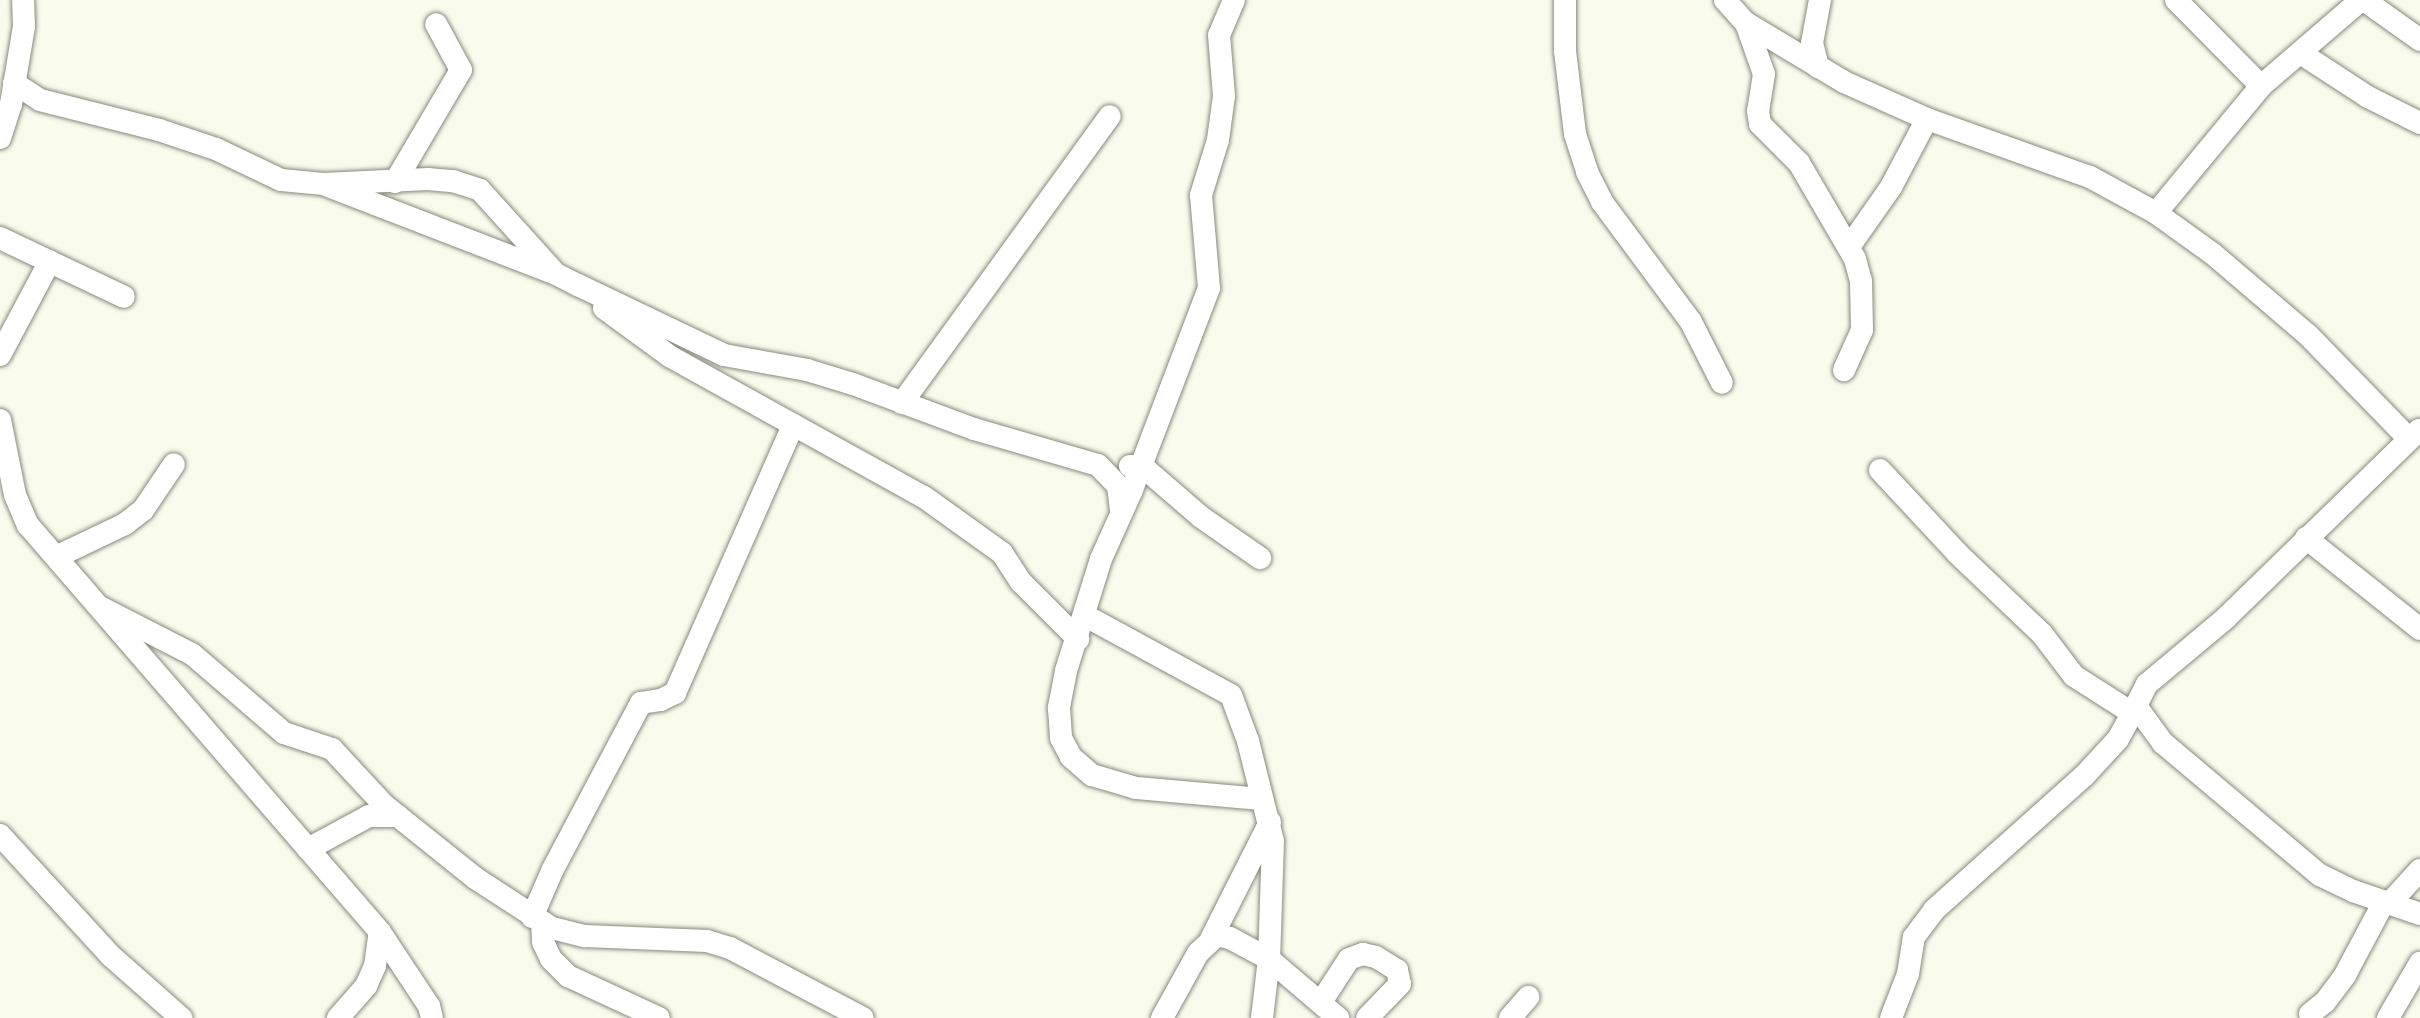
<!DOCTYPE html>
<html>
<head>
<meta charset="utf-8">
<style>
	body { margin:0 }
	#map { position:relative; width:2420px; height:1018px; overflow:hidden; background:#f9fced; font-family:"Work Sans",sans-serif }
	div>[style] { position:absolute }
	.roads { filter:drop-shadow(0 0 2px #878a7c) drop-shadow(0 0 2px #878a7c) }
	.minor>* { height:22px; margin:-11px; padding:0 11px; transform-origin:11px; border-radius:11px; background:#fff }
	span { translate:-50% -50%; white-space:nowrap; text-align:center; line-height:1.15; -webkit-text-stroke:6px #fff; paint-order:stroke }
</style>
</head>
<body>
<div id="map">
	<div class="roads">
		<div class="minor">
			<div style="left:1234px;top:0;width:38px;rotate:113deg"></div>
			<div style="left:1219px;top:35px;width:61px;rotate:85.3deg"></div>
			<div style="left:1224px;top:96px;width:44px;rotate:97.8deg"></div>
			<div style="left:1218px;top:140px;width:58px;rotate:107.2deg"></div>
			<div style="left:1201px;top:195px;width:93px;rotate:85.1deg"></div>
			<div style="left:1209px;top:288px;width:216px;rotate:110.9deg"></div>
			<div style="left:1132px;top:490px;width:76px;rotate:114.2deg"></div>
			<div style="left:1101px;top:559px;width:117px;rotate:107.4deg"></div>
			<div style="left:1066px;top:671px;width:38px;rotate:101deg"></div>
			<div style="left:1059px;top:708px;width:30px;rotate:86deg"></div>
			<div style="left:1061px;top:738px;width:21px;rotate:62deg"></div>
			<div style="left:1071px;top:757px;width:28px;rotate:41deg"></div>
			<div style="left:1092px;top:775px;width:46px;rotate:16.5deg"></div>
			<div style="left:1136px;top:788px;width:126px;rotate:5deg"></div>
			<div style="left:1565px;top:0;width:51px;rotate:90deg"></div>
			<div style="left:1565px;top:51px;width:84px;rotate:83.1deg"></div>
			<div style="left:1575px;top:134px;width:40px;rotate:72deg"></div>
			<div style="left:1587px;top:172px;width:34px;rotate:63deg"></div>
			<div style="left:1602px;top:202px;width:149px;rotate:53.4deg"></div>
			<div style="left:1691px;top:322px;width:68px;rotate:63.1deg"></div>
			<div style="left:1725px;top:0;width:31px;rotate:48deg"></div>
			<div style="left:1746px;top:23px;width:114px;rotate:31deg"></div>
			<div style="left:1844px;top:82px;width:91px;rotate:24deg"></div>
			<div style="left:1927px;top:119px;width:173px;rotate:19.6deg"></div>
			<div style="left:2090px;top:177px;width:75px;rotate:28.6deg"></div>
			<div style="left:2156px;top:213px;width:70px;rotate:35.7deg"></div>
			<div style="left:2213px;top:254px;width:125px;rotate:40.5deg"></div>
			<div style="left:2308px;top:335px;width:144px;rotate:45.8deg"></div>
			<div style="left:2176px;top:0;width:121px;rotate:45.3deg"></div>
			<div style="left:2364px;top:0;width:69px;rotate:35.5deg"></div>
			<div style="left:1746px;top:23px;width:54px;rotate:70.6deg"></div>
			<div style="left:1764px;top:74px;width:37px;rotate:99deg"></div>
			<div style="left:1758px;top:111px;width:13px;rotate:81deg"></div>
			<div style="left:1760px;top:124px;width:55px;rotate:45deg"></div>
			<div style="left:1799px;top:163px;width:111px;rotate:59.7deg"></div>
			<div style="left:1855px;top:259px;width:23px;rotate:75deg"></div>
			<div style="left:1861px;top:281px;width:49px;rotate:88.8deg"></div>
			<div style="left:1862px;top:330px;width:44px;rotate:114.2deg"></div>
			<div style="left:2302px;top:54px;width:79px;rotate:33.1deg"></div>
			<div style="left:2368px;top:97px;width:58px;rotate:26.6deg"></div>
			<div style="left:1818px;top:67px;width:25px;rotate:-104deg"></div>
			<div style="left:1812px;top:43px;width:44px;rotate:-79.5deg"></div>
			<div style="left:14px;top:83px;width:31px;rotate:33deg"></div>
			<div style="left:40px;top:100px;width:123px;rotate:14.1deg"></div>
			<div style="left:159px;top:130px;width:60px;rotate:18.4deg"></div>
			<div style="left:216px;top:149px;width:72px;rotate:25.5deg"></div>
			<div style="left:281px;top:180px;width:43px;rotate:5.3deg"></div>
			<div style="left:324px;top:184px;width:104px;rotate:-2.8deg"></div>
			<div style="left:428px;top:179px;width:25px;rotate:5deg"></div>
			<div style="left:453px;top:181px;width:28px;rotate:18deg"></div>
			<div style="left:480px;top:190px;width:113px;rotate:47.9deg"></div>
			<div style="left:556px;top:274px;width:25px;rotate:27deg"></div>
			<div style="left:578px;top:285px;width:162px;rotate:25.6deg"></div>
			<div style="left:724px;top:355px;width:84px;rotate:10.2deg"></div>
			<div style="left:807px;top:370px;width:48px;rotate:16.9deg"></div>
			<div style="left:853px;top:384px;width:129px;rotate:20.4deg"></div>
			<div style="left:974px;top:429px;width:129px;rotate:16.2deg"></div>
			<div style="left:1098px;top:465px;width:29px;rotate:46deg"></div>
			<div style="left:1118px;top:486px;width:25px;rotate:83deg"></div>
			<div style="left:0;top:138px;width:36px;rotate:-72deg"></div>
			<div style="left:11px;top:104px;width:79px;rotate:-80.5deg"></div>
			<div style="left:24px;top:26px;width:26px;rotate:-92deg"></div>
			<div style="left:395px;top:182px;width:130px;rotate:-59.5deg"></div>
			<div style="left:461px;top:70px;width:52px;rotate:-118.5deg"></div>
			<div style="left:328px;top:186px;width:239px;rotate:21.1deg"></div>
			<div style="left:2156px;top:213px;width:165px;rotate:-50.4deg"></div>
			<div style="left:2261px;top:86px;width:132px;rotate:-40.7deg"></div>
			<div style="left:0;top:238px;width:137px;rotate:25.4deg"></div>
			<div style="left:1849px;top:247px;width:73px;rotate:-55deg"></div>
			<div style="left:1891px;top:187px;width:77px;rotate:-62.1deg"></div>
			<div style="left:604px;top:308px;width:83px;rotate:36.2deg"></div>
			<div style="left:671px;top:357px;width:289px;rotate:29deg"></div>
			<div style="left:924px;top:497px;width:96px;rotate:35.7deg"></div>
			<div style="left:1002px;top:553px;width:35px;rotate:57deg"></div>
			<div style="left:1021px;top:582px;width:81px;rotate:45deg"></div>
			<div style="left:0;top:355px;width:106px;rotate:-62deg"></div>
			<div style="left:902px;top:403px;width:354px;rotate:-54.1deg"></div>
			<div style="left:0;top:420px;width:76px;rotate:78.7deg"></div>
			<div style="left:15px;top:495px;width:33px;rotate:67deg"></div>
			<div style="left:28px;top:525px;width:538px;rotate:49.14deg"></div>
			<div style="left:380px;top:932px;width:89px;rotate:56.5deg"></div>
			<div style="left:429px;top:1006px;width:12px;rotate:76deg"></div>
			<div style="left:2419px;top:430px;width:269px;rotate:135.8deg"></div>
			<div style="left:2226px;top:618px;width:103px;rotate:140.1deg"></div>
			<div style="left:2147px;top:684px;width:25px;rotate:117deg"></div>
			<div style="left:2136px;top:706px;width:46px;rotate:53.9deg"></div>
			<div style="left:2163px;top:743px;width:205px;rotate:40.1deg"></div>
			<div style="left:2320px;top:875px;width:37px;rotate:26deg"></div>
			<div style="left:2353px;top:891px;width:71px;rotate:18.9deg"></div>
			<div style="left:1130px;top:466px;width:12px"></div>
			<div style="left:1142px;top:466px;width:78px;rotate:40.8deg"></div>
			<div style="left:1201px;top:517px;width:72px;rotate:34.8deg"></div>
			<div style="left:1880px;top:470px;width:113px;rotate:47.1deg"></div>
			<div style="left:1957px;top:553px;width:117px;rotate:43.6deg"></div>
			<div style="left:2042px;top:634px;width:53px;rotate:52.7deg"></div>
			<div style="left:2074px;top:676px;width:69px;rotate:32.5deg"></div>
			<div style="left:2306px;top:538px;width:146px;rotate:38.6deg"></div>
			<div style="left:58px;top:556px;width:74px;rotate:-25.5deg"></div>
			<div style="left:125px;top:524px;width:23px;rotate:-38deg"></div>
			<div style="left:143px;top:510px;width:55px;rotate:-56deg"></div>
			<div style="left:100px;top:607px;width:103px;rotate:27.1deg"></div>
			<div style="left:192px;top:654px;width:121px;rotate:40.7deg"></div>
			<div style="left:284px;top:733px;width:51px;rotate:18.4deg"></div>
			<div style="left:332px;top:749px;width:76px;rotate:47.1deg"></div>
			<div style="left:384px;top:805px;width:117px;rotate:38.7deg"></div>
			<div style="left:475px;top:878px;width:92px;rotate:33deg"></div>
			<div style="left:552px;top:928px;width:34px;rotate:14deg"></div>
			<div style="left:585px;top:936px;width:122px;rotate:2.3deg"></div>
			<div style="left:707px;top:941px;width:24px;rotate:17deg"></div>
			<div style="left:730px;top:948px;width:150px;rotate:27.8deg"></div>
			<div style="left:1084px;top:615px;width:167px;rotate:28.6deg"></div>
			<div style="left:1231px;top:695px;width:49px;rotate:69.7deg"></div>
			<div style="left:1248px;top:741px;width:103px;rotate:76deg"></div>
			<div style="left:1273px;top:841px;width:118px;rotate:91.9deg"></div>
			<div style="left:1269px;top:959px;width:59px;rotate:96.8deg"></div>
			<div style="left:0;top:835px;width:164px;rotate:47.5deg"></div>
			<div style="left:111px;top:956px;width:94px;rotate:41.5deg"></div>
			<div style="left:308px;top:849px;width:69px;rotate:-28.4deg"></div>
			<div style="left:369px;top:816px;width:29px"></div>
			<div style="left:2389px;top:904px;width:46px;rotate:-47.6deg"></div>
			<div style="left:532px;top:917px;width:52px;rotate:-66.4deg"></div>
			<div style="left:553px;top:869px;width:188px;rotate:-62.1deg"></div>
			<div style="left:641px;top:703px;width:20px;rotate:-9deg"></div>
			<div style="left:661px;top:700px;width:16px;rotate:-27deg"></div>
			<div style="left:675px;top:693px;width:293px;rotate:-66.2deg"></div>
			<div style="left:542px;top:922px;width:20px;rotate:87deg"></div>
			<div style="left:543px;top:942px;width:19px;rotate:65deg"></div>
			<div style="left:551px;top:959px;width:24px;rotate:45deg"></div>
			<div style="left:568px;top:976px;width:100px;rotate:24.8deg"></div>
			<div style="left:1211px;top:939px;width:131px;rotate:-63.2deg"></div>
			<div style="left:1321px;top:1002px;width:51px;rotate:-56.9deg"></div>
			<div style="left:1349px;top:959px;width:15px;rotate:-20deg"></div>
			<div style="left:1363px;top:954px;width:13px;rotate:13deg"></div>
			<div style="left:1376px;top:957px;width:25px;rotate:32deg"></div>
			<div style="left:1397px;top:970px;width:14px;rotate:78deg"></div>
			<div style="left:1400px;top:984px;width:47px;rotate:134.1deg"></div>
			<div style="left:2310px;top:1014px;width:19px;rotate:-39deg"></div>
			<div style="left:2325px;top:1002px;width:34px;rotate:-53deg"></div>
			<div style="left:2345px;top:975px;width:83px;rotate:-61.9deg"></div>
			<div style="left:338px;top:1018px;width:43px;rotate:-48.8deg"></div>
			<div style="left:366px;top:986px;width:22px;rotate:-66deg"></div>
			<div style="left:375px;top:966px;width:34px;rotate:-82deg"></div>
			<div style="left:1162px;top:1018px;width:74px;rotate:-61deg"></div>
			<div style="left:1198px;top:953px;width:26px;rotate:-43deg"></div>
			<div style="left:1217px;top:935px;width:13px;rotate:13deg"></div>
			<div style="left:1230px;top:938px;width:44px;rotate:28.3deg"></div>
			<div style="left:1269px;top:959px;width:91px;rotate:40.5deg"></div>
			<div style="left:1510px;top:1018px;width:28px;rotate:-49deg"></div>
			<div style="left:1891px;top:1018px;width:47px;rotate:-68.9deg"></div>
			<div style="left:1908px;top:974px;width:37px;rotate:-81deg"></div>
			<div style="left:1914px;top:937px;width:34px;rotate:-53deg"></div>
			<div style="left:1934px;top:910px;width:201px;rotate:-41.8deg"></div>
			<div style="left:2084px;top:776px;width:50px;rotate:-47.4deg"></div>
			<div style="left:2118px;top:739px;width:38px;rotate:-61deg"></div>
			<div style="left:2388px;top:1018px;width:64px;rotate:-59.8deg"></div>
		</div>
	</div>
</div>
</body>
</html>
